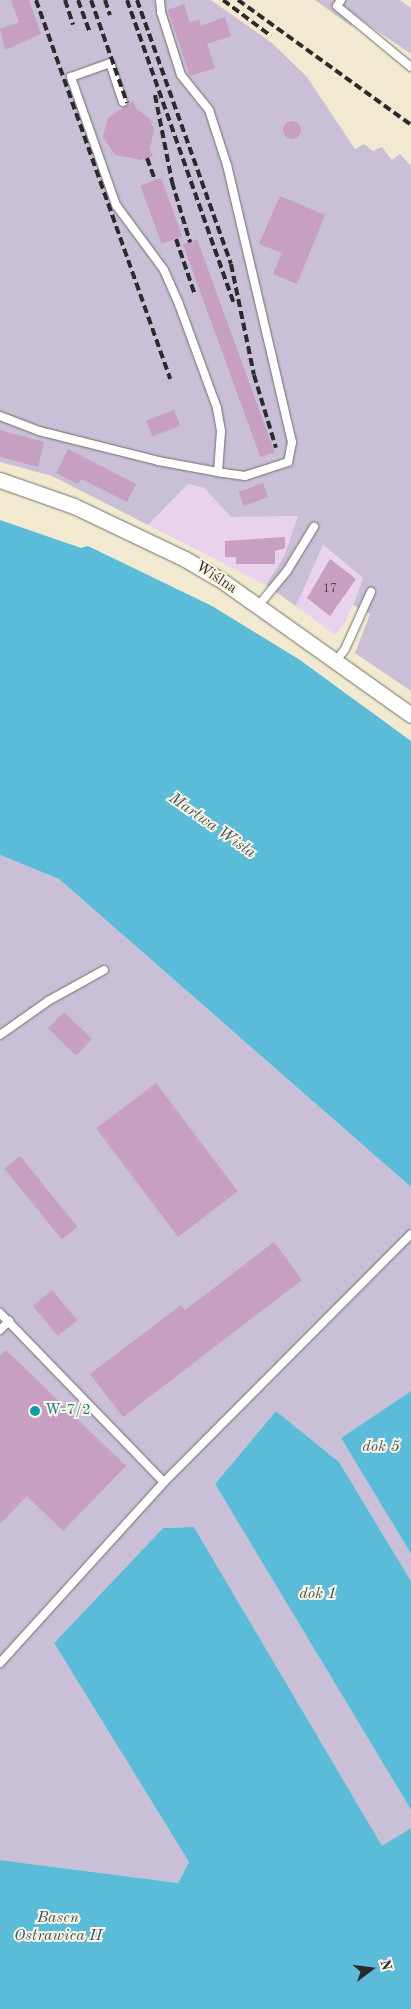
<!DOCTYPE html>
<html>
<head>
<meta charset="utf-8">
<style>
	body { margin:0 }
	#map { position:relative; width:411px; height:2009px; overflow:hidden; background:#f2ead0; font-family:"Old Standard TT",serif }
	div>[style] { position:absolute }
	.built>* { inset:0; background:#e8d2ee }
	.industrial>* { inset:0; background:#c9bfd7 }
	.water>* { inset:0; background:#5abcd8 }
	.building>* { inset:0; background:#c79fc3; transform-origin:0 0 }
	.round { border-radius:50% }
	.roads { filter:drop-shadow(0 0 1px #716e65) drop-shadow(0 0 1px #716e65) }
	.service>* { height:8px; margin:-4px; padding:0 4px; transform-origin:4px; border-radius:4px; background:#fff }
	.minor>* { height:15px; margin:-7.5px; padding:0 7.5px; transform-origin:7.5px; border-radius:7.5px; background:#fff }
	.rail>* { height:4px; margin-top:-2px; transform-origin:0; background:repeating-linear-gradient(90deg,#2b2b2b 0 8px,transparent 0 12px) }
	.dots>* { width:14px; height:14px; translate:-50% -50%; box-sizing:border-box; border:2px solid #fcf5e5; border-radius:50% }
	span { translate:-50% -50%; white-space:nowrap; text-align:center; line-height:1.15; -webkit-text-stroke:4px #fcf5e5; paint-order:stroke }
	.number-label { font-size:12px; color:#524851 }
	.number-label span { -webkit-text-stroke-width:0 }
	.street-label { font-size:15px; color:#2b2b2b }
	.culture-label { font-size:15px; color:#0d838f }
	.left { translate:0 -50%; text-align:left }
	.water-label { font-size:16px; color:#39565f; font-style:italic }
	.north { position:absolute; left:346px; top:1944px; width:50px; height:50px; -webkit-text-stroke:4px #fcf5e5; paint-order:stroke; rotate:75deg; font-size:14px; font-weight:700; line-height:20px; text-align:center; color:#2b2b2b }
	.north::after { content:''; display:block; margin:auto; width:18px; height:22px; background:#2b2b2b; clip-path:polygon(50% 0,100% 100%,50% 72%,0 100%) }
</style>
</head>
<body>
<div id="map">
	<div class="built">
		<div style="clip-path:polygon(188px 484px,204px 488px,231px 517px,298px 516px,284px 556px,266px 585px,148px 525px)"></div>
		<div style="clip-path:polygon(322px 545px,363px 578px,345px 623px,335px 635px,296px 606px)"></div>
	</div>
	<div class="industrial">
		<div style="clip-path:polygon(0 0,211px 0,272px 43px,307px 77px,355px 149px,364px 144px,373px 151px,382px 147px,392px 160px,400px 154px,411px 166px,411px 691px,355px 653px,370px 614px,353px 605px,363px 578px,323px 545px,296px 606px,266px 585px,284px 556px,298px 516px,231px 517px,204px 488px,188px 484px,148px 525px,52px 476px,0 462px)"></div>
		<div style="clip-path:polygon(315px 0,400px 0,411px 8px,411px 54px,357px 17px,351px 26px)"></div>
		<div style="clip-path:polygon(0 855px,59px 879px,411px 1187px,411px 1391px,341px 1438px,411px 1554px,411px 1581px,339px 1462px,276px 1411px,215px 1484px,411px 1810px,411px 1828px,382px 1847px,194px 1527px,163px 1528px,54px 1643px,189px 1862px,178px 1883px,0 1860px)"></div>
	</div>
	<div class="water">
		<div style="clip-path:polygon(0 520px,81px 548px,88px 546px,212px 606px,300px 660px,411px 741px,411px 1187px,59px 879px,0 855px)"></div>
		<div style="clip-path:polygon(411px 1391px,411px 1554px,341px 1438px)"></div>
		<div style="clip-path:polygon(276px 1411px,339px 1462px,411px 1581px,411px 1810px,215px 1484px)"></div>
		<div style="clip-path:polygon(194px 1527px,382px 1846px,411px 1828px,411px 2009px,0 2009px,0 1860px,178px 1883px,189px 1862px,54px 1643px,163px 1528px)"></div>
	</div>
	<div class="building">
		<div style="clip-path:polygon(11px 0,29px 0,41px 34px,5px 50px,0 29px,19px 22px)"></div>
		<div style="clip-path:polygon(184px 4px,190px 23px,199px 19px,201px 26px,225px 17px,231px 36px,207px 44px,215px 68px,190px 76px,168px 10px)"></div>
		<div style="clip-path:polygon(133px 101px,136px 108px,150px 119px,154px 130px,150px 149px,153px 156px,141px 160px,115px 155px,103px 137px,108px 118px)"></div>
		<div class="round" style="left:283px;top:121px;width:18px;height:18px"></div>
		<div style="left:161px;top:178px;width:62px;height:22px;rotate:70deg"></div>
		<div style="clip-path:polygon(280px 196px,325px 215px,297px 284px,273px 274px,282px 253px,259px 244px)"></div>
		<div style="left:197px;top:239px;width:227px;height:15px;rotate:70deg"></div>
		<div style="left:174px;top:410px;width:17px;height:30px;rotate:69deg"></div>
		<div style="clip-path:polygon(0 430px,44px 442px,38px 467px,0 457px)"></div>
		<div style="clip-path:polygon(68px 449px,136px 484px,127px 502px,81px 479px,78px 484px,56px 473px)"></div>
		<div style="left:263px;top:483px;width:15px;height:26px;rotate:70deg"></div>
		<div style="clip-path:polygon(285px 537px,285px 548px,275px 551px,275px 564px,236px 564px,236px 557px,225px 557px,225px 541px)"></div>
		<div style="clip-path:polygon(330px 559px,356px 579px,330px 616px,307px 598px)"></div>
		<div style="left:64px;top:1012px;width:39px;height:23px;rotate:44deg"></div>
		<div style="left:156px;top:1083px;width:136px;height:75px;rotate:53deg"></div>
		<div style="left:20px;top:1156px;width:91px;height:20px;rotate:51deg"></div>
		<div style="clip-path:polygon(274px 1242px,302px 1280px,123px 1417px,90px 1374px,181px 1305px,185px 1310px)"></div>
		<div style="left:52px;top:1290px;width:39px;height:25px;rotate:50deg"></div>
		<div style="clip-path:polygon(6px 1350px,126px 1466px,63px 1531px,27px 1496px,0 1524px,0 1356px)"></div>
	</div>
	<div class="roads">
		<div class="service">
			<div style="left:160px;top:0;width:12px;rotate:85deg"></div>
			<div style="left:161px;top:12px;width:66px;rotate:72.4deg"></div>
			<div style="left:181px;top:75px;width:45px;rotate:51.3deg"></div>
			<div style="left:209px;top:110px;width:58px;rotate:71.9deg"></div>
			<div style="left:227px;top:165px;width:285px;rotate:76.8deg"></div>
			<div style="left:292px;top:442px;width:20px;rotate:101deg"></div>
			<div style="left:288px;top:462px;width:45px;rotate:162deg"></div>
			<div style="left:245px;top:476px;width:27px;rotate:-172deg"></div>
			<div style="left:341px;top:0;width:7px;rotate:124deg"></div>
			<div style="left:337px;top:6px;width:96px;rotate:39.5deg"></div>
			<div style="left:0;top:416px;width:42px;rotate:21deg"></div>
			<div style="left:39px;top:431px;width:123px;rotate:14.1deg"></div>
			<div style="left:158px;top:461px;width:61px;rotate:10.4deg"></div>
			<div style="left:218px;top:472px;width:41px;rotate:-85.8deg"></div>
			<div style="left:221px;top:431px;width:23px;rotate:-100deg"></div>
			<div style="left:217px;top:408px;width:111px;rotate:-110.1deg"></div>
			<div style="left:179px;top:304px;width:37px;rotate:-114deg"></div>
			<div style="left:164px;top:270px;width:81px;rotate:-126.4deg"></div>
			<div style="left:116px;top:205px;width:136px;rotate:-109.4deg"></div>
			<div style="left:71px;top:77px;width:41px;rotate:-19.7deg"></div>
			<div style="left:110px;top:63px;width:41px;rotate:71.6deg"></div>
			<div style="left:258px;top:606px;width:45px;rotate:-50.4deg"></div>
			<div style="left:287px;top:571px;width:52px;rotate:-58.5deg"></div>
			<div style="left:335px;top:662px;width:16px;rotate:-52deg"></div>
			<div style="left:345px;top:649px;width:63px;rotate:-65.5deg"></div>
			<div style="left:0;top:1035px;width:59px;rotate:-35.3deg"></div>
			<div style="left:48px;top:1001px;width:64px;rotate:-29deg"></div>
			<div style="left:0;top:1313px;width:235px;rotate:45.9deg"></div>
			<div style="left:0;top:1330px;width:13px;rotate:-45deg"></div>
			<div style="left:0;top:1663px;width:244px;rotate:-47.8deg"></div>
			<div style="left:164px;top:1482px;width:350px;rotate:-45.1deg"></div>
		</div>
		<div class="minor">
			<div style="left:0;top:480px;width:78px;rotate:19.4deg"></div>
			<div style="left:74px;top:506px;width:123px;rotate:25.5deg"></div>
			<div style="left:185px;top:559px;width:42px;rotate:30.3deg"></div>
			<div style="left:221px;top:580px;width:233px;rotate:35.4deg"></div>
		</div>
	</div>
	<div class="rail">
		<div style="left:36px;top:0;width:402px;rotate:70.5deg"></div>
		<div style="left:65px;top:0;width:26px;rotate:72deg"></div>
		<div style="left:78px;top:0;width:33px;rotate:70deg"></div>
		<div style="left:91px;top:0;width:109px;rotate:70.7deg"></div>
		<div style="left:105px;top:0;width:16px;rotate:72deg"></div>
		<div style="left:127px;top:0;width:321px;rotate:70.6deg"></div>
		<div style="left:137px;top:0;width:280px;rotate:70.4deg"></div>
		<div style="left:231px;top:264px;width:113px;rotate:78.3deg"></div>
		<div style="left:254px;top:375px;width:76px;rotate:73.2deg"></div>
		<div style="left:223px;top:0;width:60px;rotate:36.9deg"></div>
		<div style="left:238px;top:0;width:213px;rotate:35.8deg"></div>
		<div style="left:155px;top:95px;width:89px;rotate:78.9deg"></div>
		<div style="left:172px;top:182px;width:63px;rotate:73.3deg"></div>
		<div style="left:147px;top:158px;width:23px;rotate:70deg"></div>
		<div style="left:176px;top:239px;width:59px;rotate:71.3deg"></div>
	</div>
	<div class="dots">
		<div style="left:35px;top:1411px;background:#0f9aa8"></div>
	</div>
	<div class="number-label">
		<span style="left:330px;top:590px">17</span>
	</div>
	<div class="street-label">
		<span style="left:216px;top:578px;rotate:33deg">Wiślna</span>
	</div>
	<div class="culture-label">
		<span class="left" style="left:45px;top:1411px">W-7/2</span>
	</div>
	<div class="water-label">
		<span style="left:212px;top:826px;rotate:35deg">Martwa Wisła</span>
		<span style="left:381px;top:1447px">dok 5</span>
		<span style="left:318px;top:1594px">dok 1</span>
		<span style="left:58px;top:1927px">Basen<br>Ostrawica II</span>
	</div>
	<div class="north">N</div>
</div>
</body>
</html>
